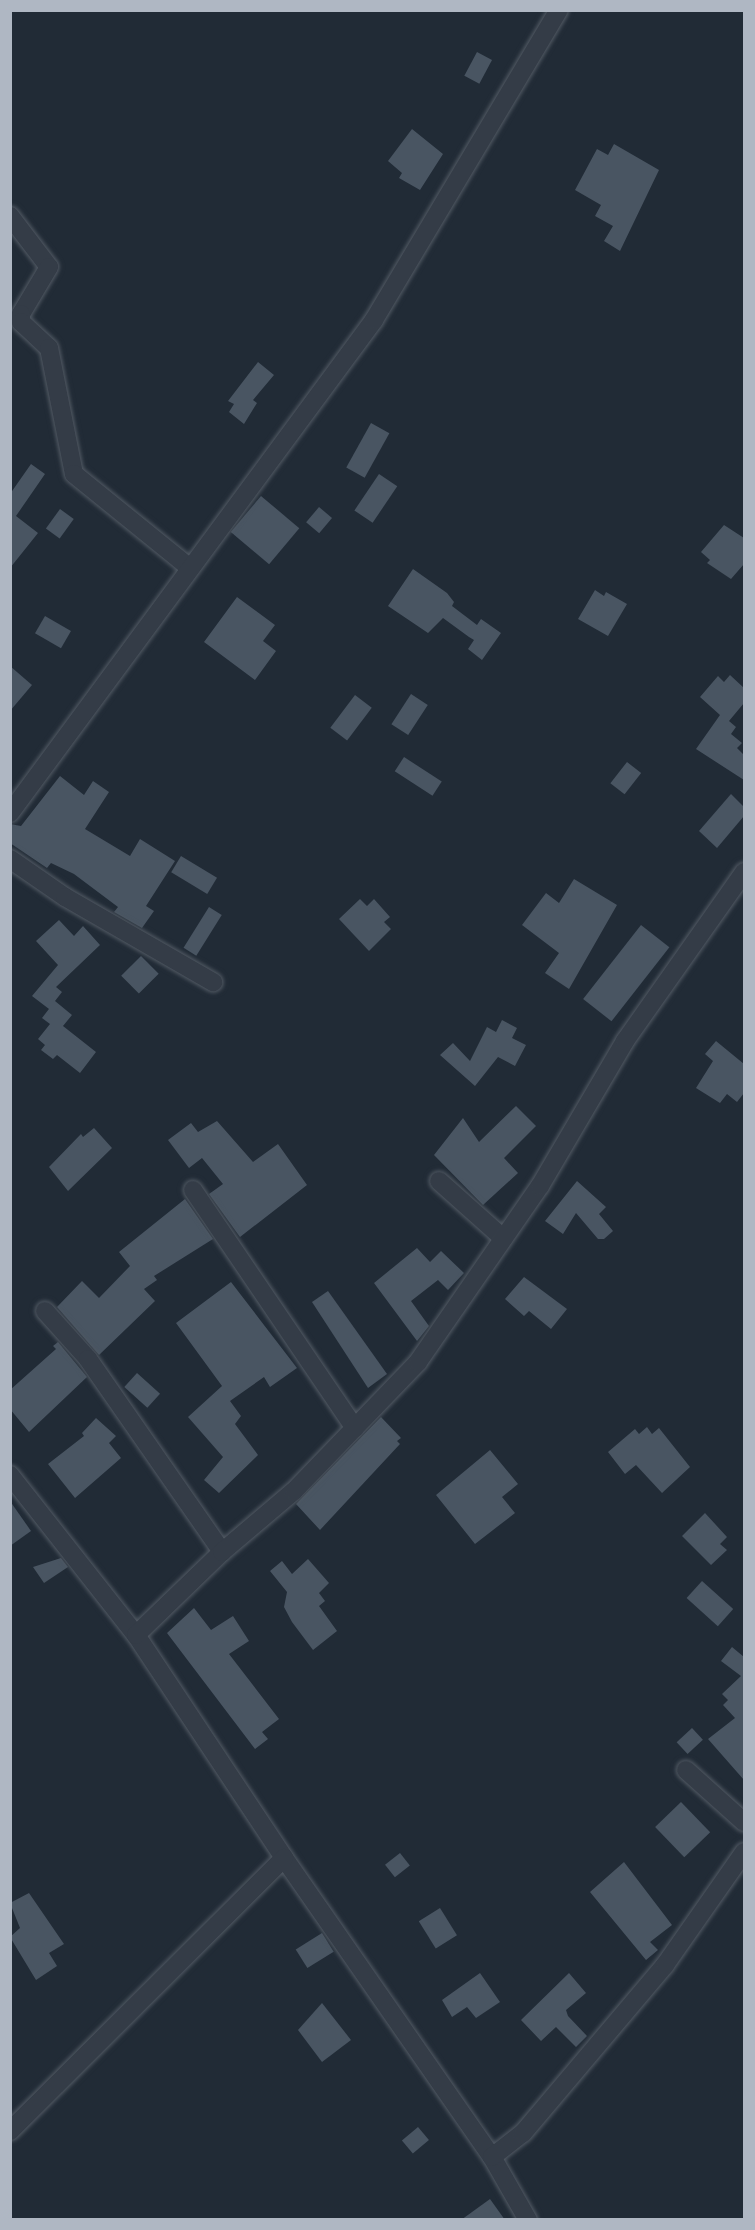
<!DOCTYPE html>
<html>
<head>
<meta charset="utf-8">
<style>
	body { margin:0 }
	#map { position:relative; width:755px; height:2230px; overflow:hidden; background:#212b36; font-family:Ubuntu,sans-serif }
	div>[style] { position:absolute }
	.building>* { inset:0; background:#495562; transform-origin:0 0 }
	.roads { filter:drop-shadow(0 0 2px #525a64) drop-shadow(0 0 2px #525a64) }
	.street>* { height:18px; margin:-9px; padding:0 9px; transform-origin:9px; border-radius:9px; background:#343c47 }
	span { translate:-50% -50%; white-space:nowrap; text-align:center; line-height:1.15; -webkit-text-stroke:5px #1a212b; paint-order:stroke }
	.frame { position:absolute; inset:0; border:12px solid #afb7c3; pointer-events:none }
</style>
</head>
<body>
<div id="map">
	<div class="building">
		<div style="left:477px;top:52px;width:17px;height:27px;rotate:28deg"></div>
		<div style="clip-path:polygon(412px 129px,443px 154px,420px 190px,399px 178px,402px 173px,388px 161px)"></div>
		<div style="clip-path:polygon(614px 144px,659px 170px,620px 251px,604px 241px,613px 226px,595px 216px,601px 205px,575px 190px,597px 149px,608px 155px)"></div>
		<div style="clip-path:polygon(258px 362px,274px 375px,253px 400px,257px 403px,244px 424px,229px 412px,234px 404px,228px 401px)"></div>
		<div style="left:371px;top:423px;width:21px;height:51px;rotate:29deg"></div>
		<div style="clip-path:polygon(31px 464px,45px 474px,16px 516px,38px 533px,10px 568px,10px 494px)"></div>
		<div style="left:379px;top:474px;width:22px;height:44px;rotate:34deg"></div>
		<div style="left:261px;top:496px;width:50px;height:47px;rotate:40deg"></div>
		<div style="left:319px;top:507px;width:17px;height:20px;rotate:40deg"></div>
		<div style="left:60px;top:509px;width:17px;height:24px;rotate:36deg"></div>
		<div style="clip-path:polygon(724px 525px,744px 538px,744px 564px,731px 579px,707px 563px,710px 560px,701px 552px)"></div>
		<div style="clip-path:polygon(413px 569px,447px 593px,454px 602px,452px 606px,477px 625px,481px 619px,501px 633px,482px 660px,468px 649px,474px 640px,469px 637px,472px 633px,469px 637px,443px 618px,428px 633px,388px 606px)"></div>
		<div style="clip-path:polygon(595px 590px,604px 596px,606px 592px,627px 604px,608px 636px,578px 619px)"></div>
		<div style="clip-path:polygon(237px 597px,275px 625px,263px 641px,276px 651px,255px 680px,204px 642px)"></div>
		<div style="left:45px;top:616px;width:30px;height:20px;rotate:30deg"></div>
		<div style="clip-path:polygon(10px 666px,32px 685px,10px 711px)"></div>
		<div style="clip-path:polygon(730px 675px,744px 688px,744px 703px,729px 721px,736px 727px,731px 734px,742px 743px,737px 748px,744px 755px,744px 780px,696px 749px,720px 715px,700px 697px,718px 676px,724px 682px)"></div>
		<div style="left:411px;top:694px;width:20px;height:36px;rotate:33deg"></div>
		<div style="left:355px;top:695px;width:21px;height:41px;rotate:37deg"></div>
		<div style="left:404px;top:757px;width:45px;height:17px;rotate:33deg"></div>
		<div style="left:627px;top:762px;width:18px;height:27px;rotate:38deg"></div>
		<div style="clip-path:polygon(60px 776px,84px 795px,93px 781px,109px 792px,85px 829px,130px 856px,140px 839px,175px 861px,146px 906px,154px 911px,142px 928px,114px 912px,118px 907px,74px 874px,51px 863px,47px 868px,10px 843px,10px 824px,21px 826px)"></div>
		<div style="clip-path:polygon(731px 794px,744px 807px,744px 816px,717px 848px,699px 831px)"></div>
		<div style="left:181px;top:856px;width:42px;height:19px;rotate:31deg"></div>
		<div style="clip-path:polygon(574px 879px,617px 905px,569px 989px,545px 973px,559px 953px,522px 925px,546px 893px,559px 903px)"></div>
		<div style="clip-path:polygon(360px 899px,367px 906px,374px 899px,390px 917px,384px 922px,391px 929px,369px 951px,339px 919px)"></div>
		<div style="left:209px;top:907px;width:15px;height:48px;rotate:32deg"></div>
		<div style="clip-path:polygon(59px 920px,74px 936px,83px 926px,100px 945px,56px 987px,62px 992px,55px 1001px,72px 1015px,63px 1026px,96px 1052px,80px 1073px,57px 1055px,53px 1059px,41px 1050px,45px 1045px,38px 1039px,50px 1024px,42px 1018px,52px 1005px,49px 1009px,32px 996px,58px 965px,36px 941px)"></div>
		<div style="left:641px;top:925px;width:36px;height:94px;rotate:38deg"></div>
		<div style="left:141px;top:956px;width:25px;height:28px;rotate:45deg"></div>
		<div style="clip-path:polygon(502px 1020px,517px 1028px,512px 1038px,526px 1045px,515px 1066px,498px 1057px,475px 1086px,440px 1055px,453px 1043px,470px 1061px,487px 1027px,496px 1032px)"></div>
		<div style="clip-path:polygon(716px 1041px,744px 1064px,744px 1093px,737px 1102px,727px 1094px,720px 1103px,696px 1088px,713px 1061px,705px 1054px)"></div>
		<div style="clip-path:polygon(516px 1106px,536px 1126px,504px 1158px,518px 1173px,483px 1205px,434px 1155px,463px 1118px,479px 1142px)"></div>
		<div style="clip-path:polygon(217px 1121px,253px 1162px,278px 1144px,307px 1185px,240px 1237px,209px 1194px,223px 1184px,202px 1158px,189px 1168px,168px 1140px,191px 1123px,198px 1132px)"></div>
		<div style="clip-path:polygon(94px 1128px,112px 1148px,68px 1191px,49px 1167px,81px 1134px,83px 1137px)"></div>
		<div style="clip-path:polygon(577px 1181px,606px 1207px,599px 1214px,613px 1231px,604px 1239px,598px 1239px,576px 1213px,563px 1234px,545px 1221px)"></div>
		<div style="clip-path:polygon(185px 1199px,213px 1239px,154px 1276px,157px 1280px,144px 1289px,155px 1301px,99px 1355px,57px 1307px,82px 1281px,99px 1298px,130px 1266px,119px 1252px)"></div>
		<div style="clip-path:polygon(417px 1248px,430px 1262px,441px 1251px,464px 1273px,448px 1290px,438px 1280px,411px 1301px,429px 1326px,417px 1341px,374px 1283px)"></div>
		<div style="clip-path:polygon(524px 1277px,567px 1309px,551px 1329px,529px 1311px,524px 1316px,505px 1299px)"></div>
		<div style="clip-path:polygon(231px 1282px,297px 1368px,270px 1387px,264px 1377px,230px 1401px,241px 1416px,235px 1424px,258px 1455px,219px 1493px,204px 1480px,223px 1457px,188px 1417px,222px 1386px,176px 1323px)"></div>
		<div style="clip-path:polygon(328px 1291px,387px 1374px,368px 1388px,312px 1302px)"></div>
		<div style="clip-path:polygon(58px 1342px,87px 1377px,29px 1432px,10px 1409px,10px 1390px,56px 1349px,53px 1346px)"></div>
		<div style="left:137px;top:1373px;width:31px;height:19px;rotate:42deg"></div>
		<div style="clip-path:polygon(381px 1417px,401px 1438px,397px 1441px,400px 1444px,320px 1530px,296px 1504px)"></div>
		<div style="clip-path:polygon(96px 1418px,116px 1436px,109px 1443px,121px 1458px,75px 1498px,48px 1464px,84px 1436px,82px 1433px)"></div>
		<div style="clip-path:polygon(647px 1427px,652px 1434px,659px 1428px,690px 1467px,662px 1493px,636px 1465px,625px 1474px,608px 1452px,635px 1429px,639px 1434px)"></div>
		<div style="clip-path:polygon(490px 1450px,518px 1484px,502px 1497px,515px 1513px,475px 1544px,436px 1495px)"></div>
		<div style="clip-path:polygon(10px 1501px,31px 1531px,10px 1546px)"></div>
		<div style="clip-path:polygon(705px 1513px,727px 1537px,720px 1544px,727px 1550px,711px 1565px,682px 1536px)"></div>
		<div style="clip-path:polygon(61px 1558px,68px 1567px,44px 1583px,33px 1567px)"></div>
		<div style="clip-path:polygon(308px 1559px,329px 1583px,319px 1593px,325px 1601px,319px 1606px,337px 1631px,313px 1650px,292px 1622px,284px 1607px,287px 1592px,270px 1571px,282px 1561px,292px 1574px)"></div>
		<div style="left:702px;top:1581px;width:42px;height:23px;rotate:42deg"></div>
		<div style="clip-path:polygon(194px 1608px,211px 1630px,233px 1616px,249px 1641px,229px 1654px,279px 1719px,262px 1732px,268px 1739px,255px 1749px,167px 1633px)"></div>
		<div style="clip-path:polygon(732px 1647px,744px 1657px,744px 1780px,708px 1739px,735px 1718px,723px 1705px,728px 1700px,722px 1694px,741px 1676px,721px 1661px)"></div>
		<div style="left:692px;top:1728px;width:16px;height:21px;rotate:47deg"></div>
		<div style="left:681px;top:1802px;width:42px;height:36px;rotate:46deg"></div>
		<div style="left:400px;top:1853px;width:16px;height:19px;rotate:52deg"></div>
		<div style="clip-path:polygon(624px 1862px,672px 1925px,650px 1942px,658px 1950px,646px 1960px,590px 1892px)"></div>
		<div style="clip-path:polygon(29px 1893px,64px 1944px,49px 1953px,57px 1966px,36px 1980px,10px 1937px,20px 1928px,10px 1903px)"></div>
		<div style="left:440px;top:1908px;width:32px;height:25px;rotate:58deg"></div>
		<div style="left:322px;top:1933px;width:22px;height:31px;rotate:58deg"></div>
		<div style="clip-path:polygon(480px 1973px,500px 2002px,476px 2018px,467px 2007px,452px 2017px,442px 2000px)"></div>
		<div style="clip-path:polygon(569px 1973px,586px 1993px,566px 2010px,568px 2016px,587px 2036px,576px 2047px,556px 2027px,541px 2041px,521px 2020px)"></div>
		<div style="clip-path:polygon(322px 2003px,351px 2040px,322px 2062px,298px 2030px)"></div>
		<div style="left:418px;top:2127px;width:17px;height:21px;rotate:50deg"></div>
		<div style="clip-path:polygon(490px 2199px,505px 2220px,461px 2220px)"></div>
	</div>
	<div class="roads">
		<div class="street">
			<div style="left:10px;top:216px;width:64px;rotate:52.6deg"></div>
			<div style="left:49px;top:267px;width:55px;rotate:120.8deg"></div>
			<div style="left:21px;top:314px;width:8px;rotate:90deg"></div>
			<div style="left:21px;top:322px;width:38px;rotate:43deg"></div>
			<div style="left:49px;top:348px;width:128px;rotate:78.8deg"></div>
			<div style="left:74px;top:474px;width:148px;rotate:39deg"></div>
			<div style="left:10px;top:813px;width:613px;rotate:-53.56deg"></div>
			<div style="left:374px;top:320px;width:361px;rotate:-59.2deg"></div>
			<div style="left:10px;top:859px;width:67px;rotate:34.6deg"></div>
			<div style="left:65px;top:897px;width:171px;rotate:29.9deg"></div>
			<div style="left:439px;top:1181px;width:86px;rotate:41.7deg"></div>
			<div style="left:193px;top:1190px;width:288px;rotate:55.8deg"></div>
			<div style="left:45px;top:1311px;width:64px;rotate:48.1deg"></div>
			<div style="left:88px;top:1359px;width:235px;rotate:55.2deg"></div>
			<div style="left:10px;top:1475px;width:204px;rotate:51.8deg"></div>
			<div style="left:136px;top:1635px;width:268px;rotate:56.4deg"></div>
			<div style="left:284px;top:1858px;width:364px;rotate:55.2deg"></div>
			<div style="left:492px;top:2157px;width:73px;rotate:60.3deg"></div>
			<div style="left:136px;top:1635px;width:120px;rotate:-44deg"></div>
			<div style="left:222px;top:1552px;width:94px;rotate:-40.3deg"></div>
			<div style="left:294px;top:1491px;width:179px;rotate:-46.1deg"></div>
			<div style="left:418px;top:1362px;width:214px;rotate:-55.3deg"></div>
			<div style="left:540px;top:1186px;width:168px;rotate:-59.6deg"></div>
			<div style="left:625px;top:1041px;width:207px;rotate:-54.8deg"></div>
			<div style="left:686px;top:1770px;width:78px;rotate:41.9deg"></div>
			<div style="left:10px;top:2131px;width:387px;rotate:-44.9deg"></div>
			<div style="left:492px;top:2157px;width:39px;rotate:-38deg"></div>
			<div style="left:523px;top:2133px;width:220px;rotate:-49.8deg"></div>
			<div style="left:665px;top:1965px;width:138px;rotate:-55deg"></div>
		</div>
	</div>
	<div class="frame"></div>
</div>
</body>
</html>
